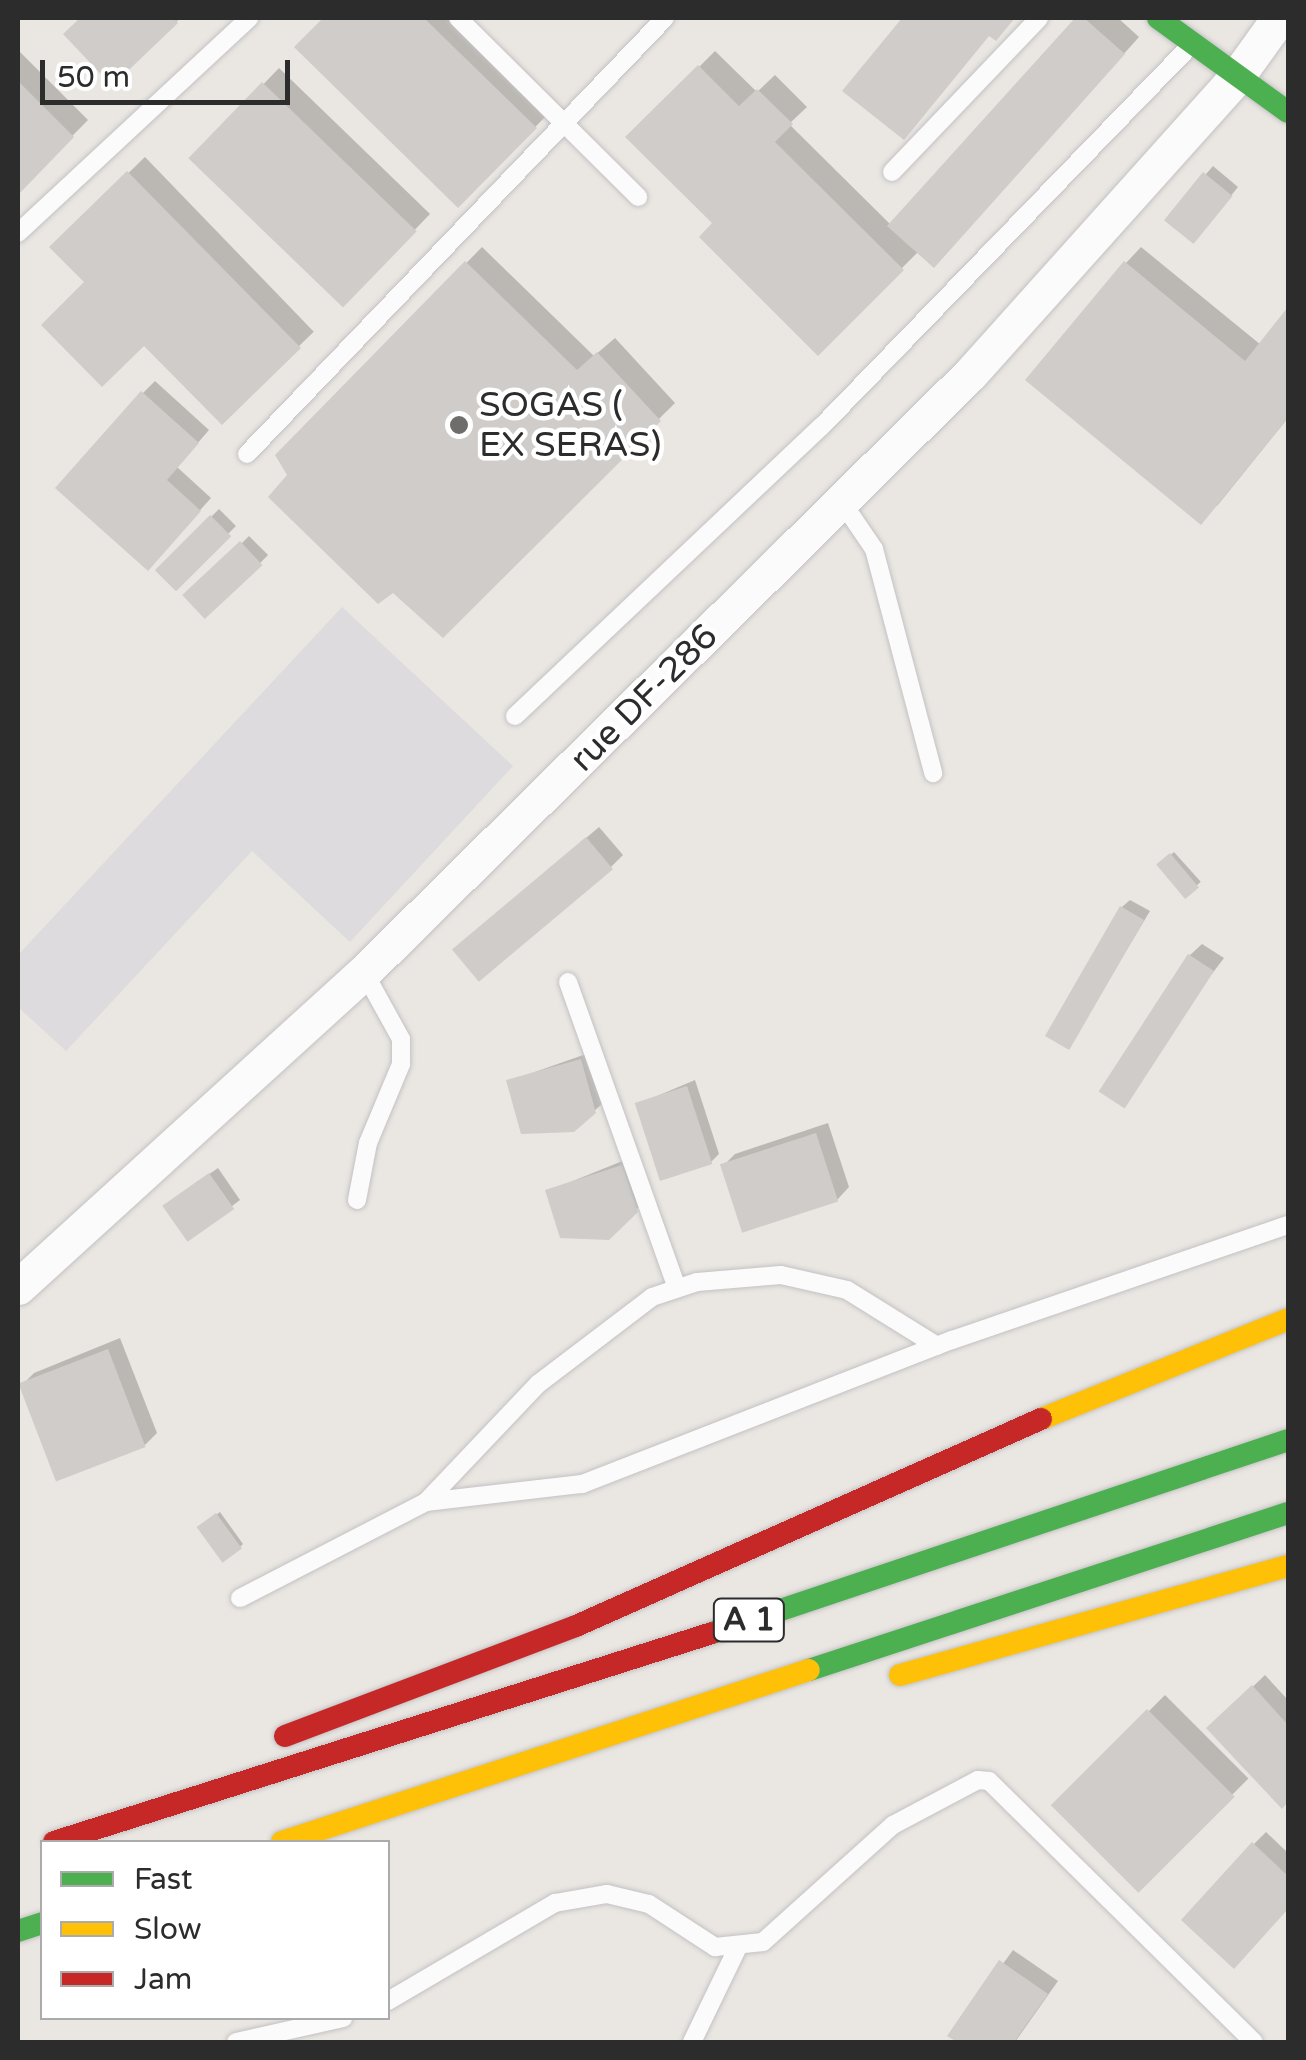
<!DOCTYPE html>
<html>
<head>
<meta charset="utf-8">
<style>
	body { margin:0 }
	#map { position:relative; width:1306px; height:2060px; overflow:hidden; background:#eae6e2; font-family:"Varela Round",sans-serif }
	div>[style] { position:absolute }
	.industrial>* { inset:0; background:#dddbdd }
	.shadow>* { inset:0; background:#0003; transform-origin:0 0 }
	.building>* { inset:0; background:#cfccc9; transform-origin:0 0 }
	.roads { filter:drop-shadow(0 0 2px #c3c2c3) drop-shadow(0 0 2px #c3c2c3) }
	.lane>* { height:18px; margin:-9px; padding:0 9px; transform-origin:9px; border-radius:9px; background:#fcfbfb }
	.street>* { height:35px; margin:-17.5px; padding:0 17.5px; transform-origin:17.5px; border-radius:17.5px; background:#fcfbfb }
	.fast>* { height:22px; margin:-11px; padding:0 11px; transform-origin:11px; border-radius:11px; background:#4caf50 }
	.slow>* { height:22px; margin:-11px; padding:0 11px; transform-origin:11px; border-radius:11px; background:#ffc107 }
	.jam>* { height:22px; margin:-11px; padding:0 11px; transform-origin:11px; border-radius:11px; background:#c62828 }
	.dots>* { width:28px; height:28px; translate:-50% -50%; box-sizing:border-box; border:5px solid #fff; border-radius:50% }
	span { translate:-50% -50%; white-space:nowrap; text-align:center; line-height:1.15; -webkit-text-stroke:9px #fff; paint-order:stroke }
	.shield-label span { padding:2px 8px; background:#fff; border:2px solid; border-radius:8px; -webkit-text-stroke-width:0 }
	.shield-label { font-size:32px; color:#2c2c2c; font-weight:700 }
	.poi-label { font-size:35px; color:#2c2c2c }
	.left { translate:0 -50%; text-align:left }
	.street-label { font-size:35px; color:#2c2c2c }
	.frame { position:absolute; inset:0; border:20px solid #2c2c2c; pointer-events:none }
	.legend { position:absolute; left:40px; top:1840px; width:350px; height:180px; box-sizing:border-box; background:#fff; border:2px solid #ababab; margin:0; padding:12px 18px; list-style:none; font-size:30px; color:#2c2c2c }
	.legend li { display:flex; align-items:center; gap:20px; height:50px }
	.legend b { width:50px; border:2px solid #ababab }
	.scale { position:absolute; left:40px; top:60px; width:250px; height:45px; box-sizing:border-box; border:5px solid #2c2c2c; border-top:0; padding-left:12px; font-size:30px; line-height:35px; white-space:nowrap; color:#2c2c2c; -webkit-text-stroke:8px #fff; paint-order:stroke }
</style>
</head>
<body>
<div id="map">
	<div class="industrial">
		<div style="clip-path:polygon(342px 607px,513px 766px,350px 942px,252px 851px,66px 1051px,18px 1007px,18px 955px)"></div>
	</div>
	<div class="shadow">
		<div style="clip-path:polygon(83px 18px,180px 18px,113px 82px,66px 34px)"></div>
		<div style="clip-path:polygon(327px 18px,456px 18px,551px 111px,458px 205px,298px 47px)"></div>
		<div style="clip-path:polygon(905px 18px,1015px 18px,995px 38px,990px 34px,846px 90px)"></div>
		<div style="clip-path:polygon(1078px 18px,1118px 18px,1139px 37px,949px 249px,919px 251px,818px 352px,716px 223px,629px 137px,715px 51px,757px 92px,775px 75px,807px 107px,789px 124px,891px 225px)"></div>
		<div style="clip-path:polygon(18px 50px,88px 120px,18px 191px)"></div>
		<div style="left:279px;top:68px;width:210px;height:125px;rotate:44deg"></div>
		<div style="left:145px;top:157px;width:243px;height:129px;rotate:46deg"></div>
		<div style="clip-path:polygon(1213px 166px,1238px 187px,1201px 233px,1167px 219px)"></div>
		<div style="clip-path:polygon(482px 247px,594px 356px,615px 338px,675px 403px,443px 634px,394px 589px,278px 456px)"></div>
		<div style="clip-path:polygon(1141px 247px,1261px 345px,1288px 311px,1288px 418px,1217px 506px,1126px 263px)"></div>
		<div style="clip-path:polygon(155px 381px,209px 430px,177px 467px,211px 498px,160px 555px,143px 393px)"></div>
		<div style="left:219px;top:509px;width:24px;height:87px;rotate:45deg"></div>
		<div style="left:249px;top:536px;width:27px;height:87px;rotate:45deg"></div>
		<div style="clip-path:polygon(599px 827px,623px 855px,611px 867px,467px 939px)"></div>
		<div style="left:1174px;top:852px;width:40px;height:20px;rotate:48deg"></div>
		<div style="clip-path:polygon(1130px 900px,1150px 911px,1069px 1046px,1122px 907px)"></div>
		<div style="clip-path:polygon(1202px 944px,1224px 958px,1125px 1089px,1189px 956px)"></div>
		<div style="clip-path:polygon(589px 1053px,603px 1103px,573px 1130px,509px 1081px)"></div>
		<div style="clip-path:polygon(695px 1080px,719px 1154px,711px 1162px,638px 1104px)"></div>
		<div style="clip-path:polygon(828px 1123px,849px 1187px,837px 1200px,723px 1166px,735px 1154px)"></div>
		<div style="clip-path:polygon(630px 1158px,644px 1202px,608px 1237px,548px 1191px)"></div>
		<div style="clip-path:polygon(218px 1168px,240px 1200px,189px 1239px,174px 1199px)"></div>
		<div style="clip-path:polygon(120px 1338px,157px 1433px,145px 1445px,22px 1385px,34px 1373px)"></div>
		<div style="clip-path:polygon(220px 1512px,243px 1544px,240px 1547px,203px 1525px)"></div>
		<div style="clip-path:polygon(1265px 1675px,1288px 1700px,1288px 1799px,1282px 1805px,1210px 1728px)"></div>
		<div style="left:1165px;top:1695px;width:118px;height:156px;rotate:45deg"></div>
		<div style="clip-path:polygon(1266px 1832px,1288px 1853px,1288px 1907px,1246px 1954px,1254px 1844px)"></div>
		<div style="clip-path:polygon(1013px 1950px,1058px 1981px,1015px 2042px,961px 2042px,951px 2035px)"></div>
	</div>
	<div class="building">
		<div style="clip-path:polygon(80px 18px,173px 18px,178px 23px,112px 86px,63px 34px)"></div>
		<div style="clip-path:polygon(323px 18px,424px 18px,537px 128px,458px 208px,294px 47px)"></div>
		<div style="clip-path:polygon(902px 18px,1015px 18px,996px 41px,989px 36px,904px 140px,842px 91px)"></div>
		<div style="clip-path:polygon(1075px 18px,1084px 18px,1125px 54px,934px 268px,887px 226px)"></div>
		<div style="clip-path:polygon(698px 65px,739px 106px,757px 89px,793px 124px,775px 142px,904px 270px,818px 356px,699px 237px,712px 223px,625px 137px)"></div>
		<div style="clip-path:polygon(18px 81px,74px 137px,18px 195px)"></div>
		<div style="left:262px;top:82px;width:215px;height:106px;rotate:44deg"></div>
		<div style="clip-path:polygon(127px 171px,301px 348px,222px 425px,144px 346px,102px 387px,41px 325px,84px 282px,49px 247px)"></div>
		<div style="left:1203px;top:172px;width:38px;height:62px;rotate:39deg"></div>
		<div style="clip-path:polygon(465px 261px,577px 370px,597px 352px,661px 421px,443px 638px,393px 593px,378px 604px,268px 497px,287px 475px,275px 455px)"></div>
		<div style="clip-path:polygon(1124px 261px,1245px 361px,1288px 307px,1288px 418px,1201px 525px,1025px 380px)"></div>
		<div style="clip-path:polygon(141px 391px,199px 443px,167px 480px,201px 511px,148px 571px,55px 488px)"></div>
		<div style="left:210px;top:515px;width:30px;height:78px;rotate:45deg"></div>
		<div style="left:240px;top:541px;width:33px;height:79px;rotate:47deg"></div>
		<div style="left:586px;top:837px;width:42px;height:175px;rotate:50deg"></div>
		<div style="left:1170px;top:853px;width:45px;height:18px;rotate:50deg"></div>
		<div style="left:1120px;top:906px;width:28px;height:150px;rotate:30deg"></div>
		<div style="left:1188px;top:954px;width:31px;height:164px;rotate:33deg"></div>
		<div style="clip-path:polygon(581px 1059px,596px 1113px,574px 1132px,521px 1134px,506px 1080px)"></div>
		<div style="left:687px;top:1086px;width:82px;height:55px;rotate:72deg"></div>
		<div style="left:816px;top:1133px;width:72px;height:101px;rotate:72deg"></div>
		<div style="clip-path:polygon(622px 1165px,638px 1212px,609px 1240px,560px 1238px,545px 1190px)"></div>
		<div style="left:209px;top:1173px;width:44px;height:57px;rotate:55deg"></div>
		<div style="left:108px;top:1349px;width:105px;height:96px;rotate:69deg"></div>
		<div style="left:216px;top:1513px;width:44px;height:24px;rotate:54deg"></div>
		<div style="clip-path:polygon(1252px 1685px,1288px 1725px,1288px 1802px,1282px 1809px,1206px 1728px)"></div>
		<div style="left:1147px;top:1709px;width:124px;height:136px;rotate:45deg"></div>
		<div style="clip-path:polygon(1252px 1842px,1288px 1876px,1288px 1909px,1234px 1969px,1181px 1920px)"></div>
		<div style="clip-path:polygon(999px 1960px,1048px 1994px,1014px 2042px,957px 2042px,947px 2036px)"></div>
	</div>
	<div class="roads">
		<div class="lane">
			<div style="left:458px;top:18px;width:254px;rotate:44.8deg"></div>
			<div style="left:892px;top:172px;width:213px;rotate:-46.3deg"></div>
			<div style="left:18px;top:233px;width:316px;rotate:-42.9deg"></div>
			<div style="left:247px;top:454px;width:604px;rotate:-46.21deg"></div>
			<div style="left:842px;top:502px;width:57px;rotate:55.8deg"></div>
			<div style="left:874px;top:549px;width:232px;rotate:75.2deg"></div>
			<div style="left:515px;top:716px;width:422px;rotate:-43.4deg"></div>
			<div style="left:822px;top:426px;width:533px;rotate:-45.91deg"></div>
			<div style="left:568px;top:982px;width:325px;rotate:70.4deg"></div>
			<div style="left:357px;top:1200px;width:58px;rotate:-79.1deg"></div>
			<div style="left:368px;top:1143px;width:86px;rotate:-67.3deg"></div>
			<div style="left:401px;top:1064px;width:25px;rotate:-90deg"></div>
			<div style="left:401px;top:1039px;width:77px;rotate:-118.9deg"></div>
			<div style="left:426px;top:1502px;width:163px;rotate:-46.5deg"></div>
			<div style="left:538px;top:1384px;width:143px;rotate:-37.3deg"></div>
			<div style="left:652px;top:1297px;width:47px;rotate:-18.4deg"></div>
			<div style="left:697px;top:1282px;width:84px;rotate:-4.8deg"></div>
			<div style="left:781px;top:1275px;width:68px;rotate:12.8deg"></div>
			<div style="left:847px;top:1290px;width:106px;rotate:31.9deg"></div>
			<div style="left:240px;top:1598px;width:209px;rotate:-27.3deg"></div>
			<div style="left:426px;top:1502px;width:157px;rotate:-6.6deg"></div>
			<div style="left:582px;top:1484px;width:397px;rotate:-21.3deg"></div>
			<div style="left:952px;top:1340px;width:355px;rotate:-18.9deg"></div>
			<div style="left:388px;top:2001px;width:194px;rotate:-30.4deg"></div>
			<div style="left:555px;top:1903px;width:53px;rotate:-9.8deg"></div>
			<div style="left:607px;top:1894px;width:43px;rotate:13.4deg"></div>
			<div style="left:649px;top:1904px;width:79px;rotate:33.1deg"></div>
			<div style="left:715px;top:1947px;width:48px;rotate:-5.9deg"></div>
			<div style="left:763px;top:1942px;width:175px;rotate:-42deg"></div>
			<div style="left:893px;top:1825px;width:96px;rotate:-27.9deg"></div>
			<div style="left:978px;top:1780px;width:11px;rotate:5deg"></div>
			<div style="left:989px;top:1781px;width:372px;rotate:44.6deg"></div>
			<div style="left:236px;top:2042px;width:110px;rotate:-12.6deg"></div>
			<div style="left:692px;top:2042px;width:103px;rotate:-64.2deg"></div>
		</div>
		<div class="street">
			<div style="left:18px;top:1287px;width:468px;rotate:-42.3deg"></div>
			<div style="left:364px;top:972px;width:853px;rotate:-44.62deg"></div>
			<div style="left:971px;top:373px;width:400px;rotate:-48.1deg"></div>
			<div style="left:1238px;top:75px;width:70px;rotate:-54.3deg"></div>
		</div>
		<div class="fast">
			<div style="left:1158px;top:18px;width:160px;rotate:35.9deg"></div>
			<div style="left:712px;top:1633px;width:607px;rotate:-18.52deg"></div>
			<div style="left:809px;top:1670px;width:504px;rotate:-18.15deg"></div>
			<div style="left:18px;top:1931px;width:25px;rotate:-18deg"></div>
		</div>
		<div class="slow">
			<div style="left:1041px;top:1419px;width:266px;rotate:-22deg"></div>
			<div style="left:900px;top:1675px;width:403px;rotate:-15.7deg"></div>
			<div style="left:282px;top:1842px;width:554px;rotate:-18.08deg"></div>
		</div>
		<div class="jam">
			<div style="left:285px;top:1736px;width:311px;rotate:-20.7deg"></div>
			<div style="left:576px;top:1626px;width:509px;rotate:-24deg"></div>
			<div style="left:54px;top:1842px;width:690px;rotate:-17.62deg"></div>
		</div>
	</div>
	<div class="dots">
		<div style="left:459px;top:425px;background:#6e6d6c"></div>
	</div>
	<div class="shield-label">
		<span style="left:749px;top:1620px">A 1</span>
	</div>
	<div class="poi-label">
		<span class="left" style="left:479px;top:425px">SOGAS (<br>EX SERAS)</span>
	</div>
	<div class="street-label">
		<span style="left:644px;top:698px;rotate:-45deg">rue DF-286</span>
	</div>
	<div class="frame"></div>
	<ul class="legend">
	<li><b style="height:12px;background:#4caf50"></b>Fast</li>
	<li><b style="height:12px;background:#ffc107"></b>Slow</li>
	<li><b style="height:12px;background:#c62828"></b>Jam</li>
	</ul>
	<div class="scale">50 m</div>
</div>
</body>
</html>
